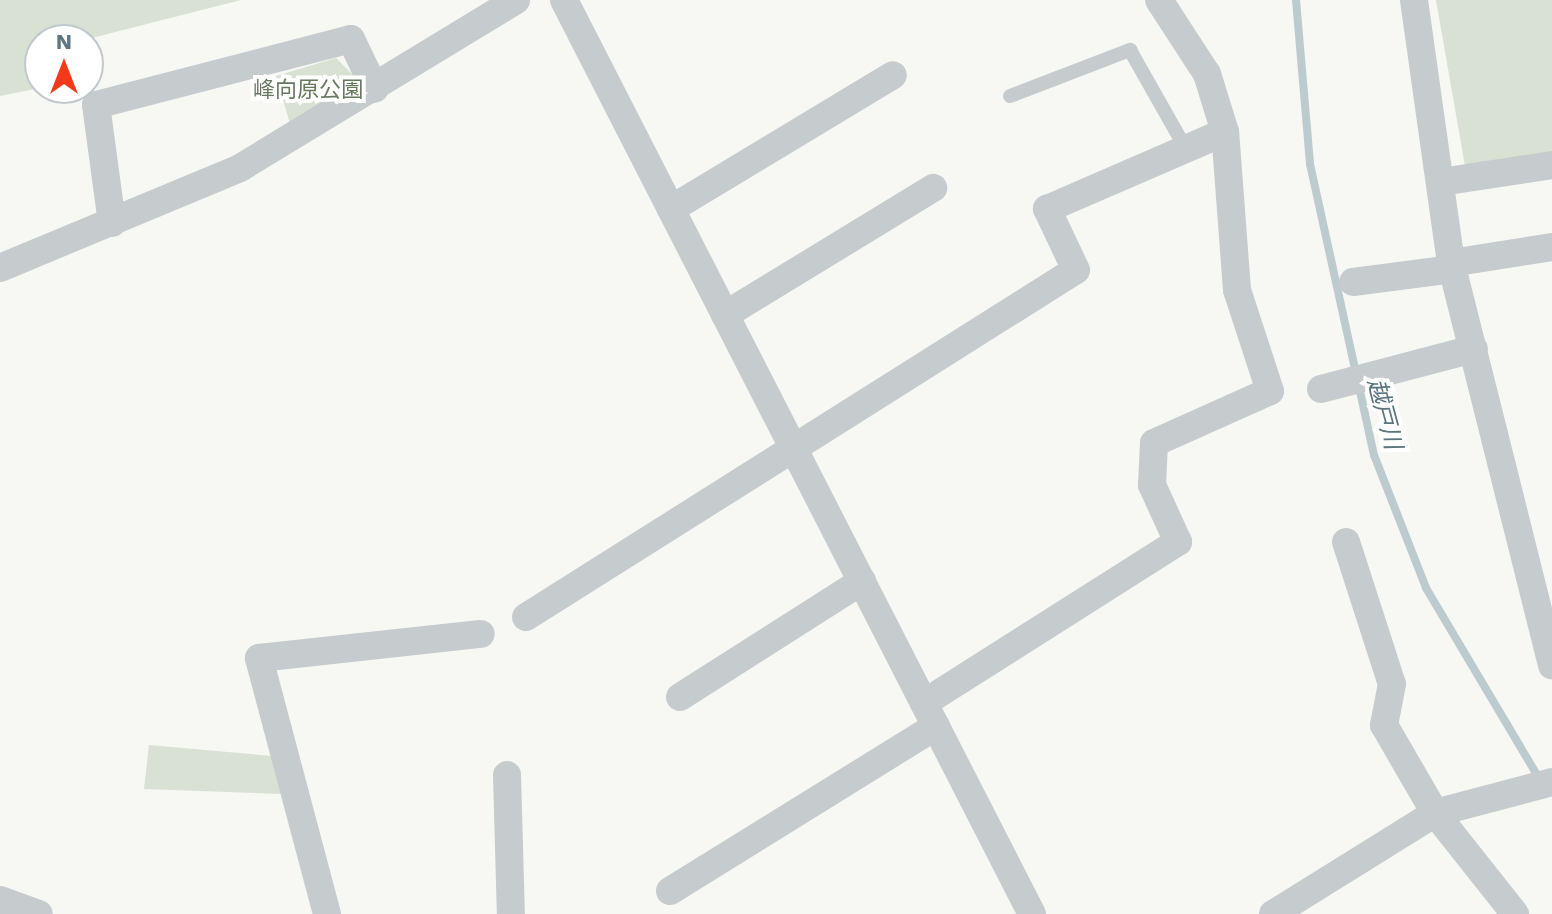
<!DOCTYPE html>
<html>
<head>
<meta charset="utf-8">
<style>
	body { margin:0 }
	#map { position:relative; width:1552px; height:914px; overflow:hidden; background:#f7f7f4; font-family:"Work Sans","Noto Sans JP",sans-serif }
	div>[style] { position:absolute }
	.green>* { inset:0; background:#d9e0d4 }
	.stream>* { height:8px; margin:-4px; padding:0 4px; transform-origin:4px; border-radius:4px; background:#bccbce }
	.lane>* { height:14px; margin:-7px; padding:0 7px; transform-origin:7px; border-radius:7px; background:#c6cbcd }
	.street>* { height:28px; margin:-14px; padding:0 14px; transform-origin:14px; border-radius:14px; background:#c6cbcd }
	span { translate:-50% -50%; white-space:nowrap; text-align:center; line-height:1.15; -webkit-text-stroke:8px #fff; paint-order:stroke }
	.park-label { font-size:22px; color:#66795f }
	.water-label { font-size:24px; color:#5a767c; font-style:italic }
	.north { position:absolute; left:24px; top:24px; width:80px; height:80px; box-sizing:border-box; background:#fff; border:2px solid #bfc8cd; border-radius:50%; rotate:0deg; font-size:22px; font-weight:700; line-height:32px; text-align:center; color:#607581 }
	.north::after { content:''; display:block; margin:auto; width:28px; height:36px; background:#f23919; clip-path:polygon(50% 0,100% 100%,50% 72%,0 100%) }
</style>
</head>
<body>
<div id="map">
	<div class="green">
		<div style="clip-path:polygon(0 0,241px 0,84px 40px,40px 40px,40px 88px,0 96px)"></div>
		<div style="clip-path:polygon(1436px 0,1552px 0,1552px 153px,1465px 166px)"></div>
		<div style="clip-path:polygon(336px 58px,355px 77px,347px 94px,291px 127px,276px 76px)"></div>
		<div style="clip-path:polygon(149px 745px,272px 756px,282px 794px,144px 789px)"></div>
	</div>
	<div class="stream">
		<div style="left:1296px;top:0;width:165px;rotate:85.1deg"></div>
		<div style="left:1310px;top:164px;width:298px;rotate:77.6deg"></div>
		<div style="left:1374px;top:455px;width:143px;rotate:68.6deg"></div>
		<div style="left:1426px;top:588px;width:221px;rotate:59.3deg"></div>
	</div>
	<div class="lane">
		<div style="left:1010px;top:96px;width:129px;rotate:-21deg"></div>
		<div style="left:1130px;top:50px;width:114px;rotate:60.5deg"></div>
	</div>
	<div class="street">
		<div style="left:564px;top:0;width:1027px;rotate:62.89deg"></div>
		<div style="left:1414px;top:0;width:266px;rotate:82deg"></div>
		<div style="left:1451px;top:263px;width:415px;rotate:75.9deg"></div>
		<div style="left:1441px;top:182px;width:112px;rotate:-8.7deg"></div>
		<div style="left:671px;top:209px;width:259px;rotate:-31.1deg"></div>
		<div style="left:112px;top:223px;width:119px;rotate:-97.7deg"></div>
		<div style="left:96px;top:105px;width:263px;rotate:-14.5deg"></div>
		<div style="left:351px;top:39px;width:55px;rotate:64.4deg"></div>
		<div style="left:1451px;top:263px;width:102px;rotate:-9deg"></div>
		<div style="left:0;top:268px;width:260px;rotate:-22.6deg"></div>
		<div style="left:240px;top:168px;width:323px;rotate:-31.3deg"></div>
		<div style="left:1353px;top:282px;width:101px;rotate:-7.4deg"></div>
		<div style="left:725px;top:315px;width:244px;rotate:-31.4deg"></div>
		<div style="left:1321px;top:389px;width:158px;rotate:-14.7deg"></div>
		<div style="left:1346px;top:542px;width:149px;rotate:72.1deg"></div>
		<div style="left:1392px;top:684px;width:42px;rotate:101deg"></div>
		<div style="left:1384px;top:725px;width:102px;rotate:59.9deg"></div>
		<div style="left:1435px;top:813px;width:129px;rotate:51.6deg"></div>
		<div style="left:526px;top:617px;width:650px;rotate:-32.25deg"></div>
		<div style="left:1076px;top:270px;width:68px;rotate:-115.4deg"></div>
		<div style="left:1047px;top:209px;width:194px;rotate:-23.4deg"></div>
		<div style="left:680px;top:697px;width:216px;rotate:-32.5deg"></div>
		<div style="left:924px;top:703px;width:301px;rotate:-32.4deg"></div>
		<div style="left:1178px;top:542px;width:63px;rotate:-114.5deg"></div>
		<div style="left:1152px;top:485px;width:42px;rotate:-87.3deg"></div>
		<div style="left:1154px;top:443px;width:127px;rotate:-24.1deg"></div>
		<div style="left:1270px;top:391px;width:106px;rotate:-108.1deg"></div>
		<div style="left:1237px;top:290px;width:158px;rotate:-94.3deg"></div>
		<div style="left:1225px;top:132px;width:61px;rotate:-107.2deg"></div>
		<div style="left:1207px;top:74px;width:88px;rotate:-123deg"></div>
		<div style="left:507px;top:775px;width:139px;rotate:88.4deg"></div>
		<div style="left:670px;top:891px;width:313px;rotate:-31.8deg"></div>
		<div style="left:0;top:900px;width:41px;rotate:19.7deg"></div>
		<div style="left:327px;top:914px;width:265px;rotate:-104.9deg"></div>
		<div style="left:259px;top:658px;width:223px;rotate:-6.2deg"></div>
		<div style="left:1273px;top:914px;width:191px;rotate:-31.9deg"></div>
		<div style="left:1435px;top:813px;width:121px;rotate:-14.8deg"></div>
	</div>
	<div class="park-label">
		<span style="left:308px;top:90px">峰向原公園</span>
	</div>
	<div class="water-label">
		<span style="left:1384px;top:414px;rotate:75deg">越戸川</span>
	</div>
	<div class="north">N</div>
</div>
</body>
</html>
